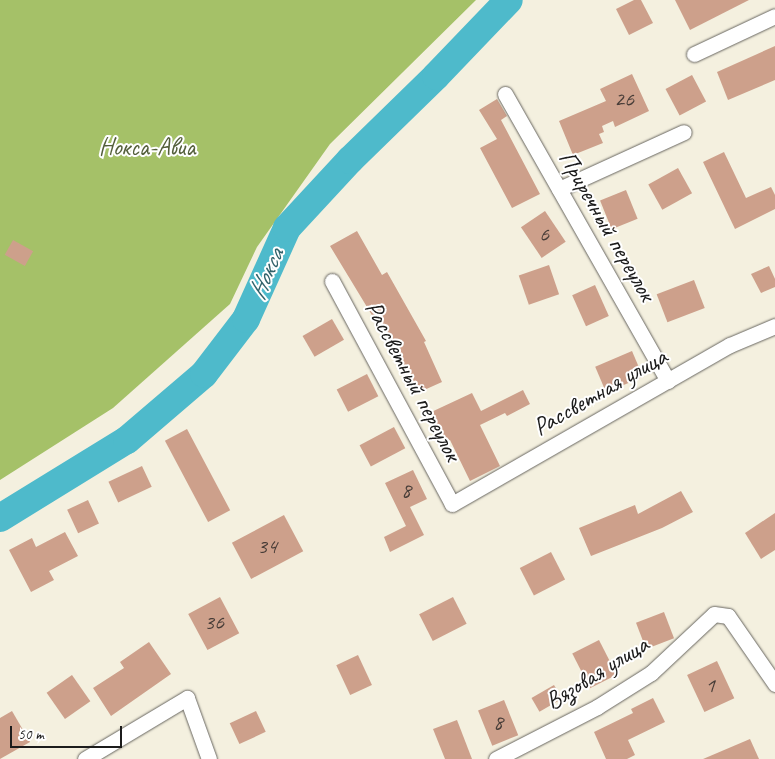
<!DOCTYPE html>
<html>
<head>
<meta charset="utf-8">
<style>
	body { margin:0 }
	#map { position:relative; width:775px; height:759px; overflow:hidden; background:#f4f0df; font-family:Caveat,sans-serif }
	div>[style] { position:absolute }
	.green>* { inset:0; background:#a5c168 }
	.river>* { height:28px; margin:-14px; padding:0 14px; transform-origin:14px; border-radius:14px; background:#4ebacb }
	.building>* { inset:0; background:#cda08b; transform-origin:0 0 }
	.roads { filter:drop-shadow(0 0 1px #686660) drop-shadow(0 0 1px #686660) }
	.minor>* { height:15px; margin:-7.5px; padding:0 7.5px; transform-origin:7.5px; border-radius:7.5px; background:#fff }
	span { translate:-50% -50%; white-space:nowrap; text-align:center; line-height:1.15; -webkit-text-stroke:4px #fff; paint-order:stroke }
	.number-label { font-size:22px; color:#483d38 }
	.number-label span { -webkit-text-stroke-width:0 }
	.park-label { font-size:25px; color:#535e3a }
	.street-label { font-size:25px; color:#1c1c1c }
	.water-label { font-size:26px; color:#32636b; font-style:italic }
	.scale { position:absolute; left:10px; top:726px; width:112px; height:22px; box-sizing:border-box; border:2px solid #1c1c1c; border-top:0; padding-left:6px; font-size:15px; line-height:18px; white-space:nowrap; color:#1c1c1c; -webkit-text-stroke:4px #fff; paint-order:stroke }
</style>
</head>
<body>
<div id="map">
	<div class="green">
		<div style="clip-path:polygon(0 0,476px 0,330px 144px,257px 247px,230px 304px,113px 408px,0 480px)"></div>
	</div>
	<div class="river">
		<div style="left:0;top:518px;width:149px;rotate:-31.6deg"></div>
		<div style="left:127px;top:440px;width:101px;rotate:-40.6deg"></div>
		<div style="left:204px;top:374px;width:69px;rotate:-52.6deg"></div>
		<div style="left:246px;top:319px;width:100px;rotate:-65.7deg"></div>
		<div style="left:287px;top:228px;width:93px;rotate:-47.2deg"></div>
		<div style="left:350px;top:160px;width:120px;rotate:-44.3deg"></div>
		<div style="left:436px;top:76px;width:105px;rotate:-46.2deg"></div>
	</div>
	<div class="building">
		<div style="clip-path:polygon(634px 0,641px 0,653px 23px,629px 35px,616px 9px)"></div>
		<div style="clip-path:polygon(675px 0,749px 0,690px 30px)"></div>
		<div style="clip-path:polygon(775px 46px,775px 80px,728px 100px,717px 72px)"></div>
		<div style="clip-path:polygon(632px 74px,649px 111px,615px 127px,613px 121px,602px 126px,604px 132px,599px 134px,603px 143px,573px 155px,559px 121px,606px 101px,600px 89px)"></div>
		<div style="left:692px;top:75px;width:30px;height:30px;rotate:62deg"></div>
		<div style="clip-path:polygon(497px 99px,507px 116px,501px 120px,540px 194px,512px 208px,480px 148px,497px 139px,479px 110px)"></div>
		<div style="clip-path:polygon(724px 152px,746px 198px,771px 187px,775px 195px,775px 209px,735px 229px,703px 162px)"></div>
		<div style="left:678px;top:168px;width:29px;height:34px;rotate:61deg"></div>
		<div style="left:626px;top:190px;width:31px;height:28px;rotate:68deg"></div>
		<div style="left:545px;top:211px;width:37px;height:29px;rotate:56deg"></div>
		<div style="clip-path:polygon(357px 231px,382px 275px,387px 272px,426px 341px,424px 342px,442px 382px,413px 395px,402px 369px,404px 368px,330px 246px)"></div>
		<div style="left:13px;top:240px;width:23px;height:17px;rotate:29deg"></div>
		<div style="left:549px;top:265px;width:31px;height:32px;rotate:71deg"></div>
		<div style="clip-path:polygon(769px 266px,775px 279px,775px 287px,761px 293px,751px 274px)"></div>
		<div style="left:694px;top:280px;width:30px;height:40px;rotate:69deg"></div>
		<div style="left:595px;top:285px;width:34px;height:25px;rotate:66deg"></div>
		<div style="left:332px;top:319px;width:24px;height:34px;rotate:60deg"></div>
		<div style="left:632px;top:351px;width:28px;height:40px;rotate:67deg"></div>
		<div style="left:367px;top:374px;width:25px;height:34px;rotate:63deg"></div>
		<div style="clip-path:polygon(523px 390px,530px 404px,507px 416px,505px 413px,480px 425px,500px 466px,470px 481px,450px 440px,441px 444px,427px 414px,472px 393px,481px 411px)"></div>
		<div style="left:394px;top:427px;width:24px;height:39px;rotate:62deg"></div>
		<div style="left:187px;top:429px;width:92px;height:25px;rotate:62deg"></div>
		<div style="left:142px;top:466px;width:23px;height:37px;rotate:65deg"></div>
		<div style="clip-path:polygon(413px 470px,427px 499px,410px 507px,424px 535px,390px 552px,384px 537px,406px 526px,385px 483px)"></div>
		<div style="clip-path:polygon(681px 491px,693px 512px,662px 528px,591px 556px,579px 528px,635px 505px,638px 514px)"></div>
		<div style="left:88px;top:500px;width:26px;height:23px;rotate:65deg"></div>
		<div style="clip-path:polygon(775px 513px,775px 550px,761px 559px,745px 533px)"></div>
		<div style="left:284px;top:515px;width:41px;height:59px;rotate:62deg"></div>
		<div style="clip-path:polygon(65px 532px,78px 556px,49px 571px,54px 580px,31px 592px,9px 550px,32px 538px,36px 547px)"></div>
		<div style="left:551px;top:552px;width:31px;height:35px;rotate:63deg"></div>
		<div style="left:220px;top:597px;width:41px;height:36px;rotate:62deg"></div>
		<div style="left:453px;top:597px;width:30px;height:38px;rotate:63deg"></div>
		<div style="left:664px;top:612px;width:28px;height:30px;rotate:69deg"></div>
		<div style="left:599px;top:640px;width:39px;height:30px;rotate:63deg"></div>
		<div style="clip-path:polygon(149px 642px,171px 674px,111px 716px,93px 688px,124px 668px,120px 662px)"></div>
		<div style="left:358px;top:655px;width:33px;height:24px;rotate:65deg"></div>
		<div style="left:717px;top:661px;width:41px;height:33px;rotate:65deg"></div>
		<div style="left:72px;top:675px;width:32px;height:31px;rotate:55deg"></div>
		<div style="left:554px;top:685px;width:16px;height:26px;rotate:60deg"></div>
		<div style="clip-path:polygon(653px 698px,665px 722px,628px 740px,635px 755px,627px 759px,606px 759px,594px 732px,633px 713px,631px 709px)"></div>
		<div style="left:504px;top:700px;width:38px;height:28px;rotate:68deg"></div>
		<div style="clip-path:polygon(12px 711px,30px 742px,0 759px,0 718px)"></div>
		<div style="left:256px;top:711px;width:23px;height:29px;rotate:65deg"></div>
		<div style="clip-path:polygon(457px 720px,472px 759px,445px 759px,433px 729px)"></div>
		<div style="clip-path:polygon(750px 739px,759px 759px,703px 759px)"></div>
	</div>
	<div class="roads">
		<div class="minor">
			<div style="left:694px;top:54px;width:89px;rotate:-25.1deg"></div>
			<div style="left:505px;top:94px;width:330px;rotate:60.4deg"></div>
			<div style="left:559px;top:189px;width:137px;rotate:-24.5deg"></div>
			<div style="left:332px;top:281px;width:253px;rotate:61.7deg"></div>
			<div style="left:452px;top:504px;width:320px;rotate:-29.8deg"></div>
			<div style="left:730px;top:345px;width:49px;rotate:-22.9deg"></div>
			<div style="left:85px;top:759px;width:119px;rotate:-30.9deg"></div>
			<div style="left:187px;top:698px;width:65px;rotate:70.2deg"></div>
			<div style="left:496px;top:759px;width:114px;rotate:-27.2deg"></div>
			<div style="left:597px;top:707px;width:64px;rotate:-32.2deg"></div>
			<div style="left:651px;top:673px;width:86px;rotate:-43.1deg"></div>
			<div style="left:714px;top:614px;width:14px;rotate:8deg"></div>
			<div style="left:728px;top:616px;width:83px;rotate:55.3deg"></div>
		</div>
	</div>
	<div class="number-label">
		<span style="left:624px;top:100px">26</span>
		<span style="left:544px;top:235px">6</span>
		<span style="left:406px;top:491px">8</span>
		<span style="left:267px;top:547px">34</span>
		<span style="left:214px;top:623px">36</span>
		<span style="left:710px;top:686px">1</span>
		<span style="left:498px;top:723px">8</span>
	</div>
	<div class="park-label">
		<span style="left:147px;top:147px">Нокса-Авиа</span>
	</div>
	<div class="street-label">
		<span style="left:607px;top:226px;rotate:60deg">Приречный переулок</span>
		<span style="left:413px;top:381px;rotate:62deg">Рассветный переулок</span>
		<span style="left:600px;top:392px;rotate:-30deg">Рассветная улица</span>
		<span style="left:597px;top:673px;rotate:-32deg">Вязовая улица</span>
	</div>
	<div class="water-label">
		<span style="left:266px;top:274px;rotate:-66deg">Нокса</span>
	</div>
	<div class="scale">50 m</div>
</div>
</body>
</html>
